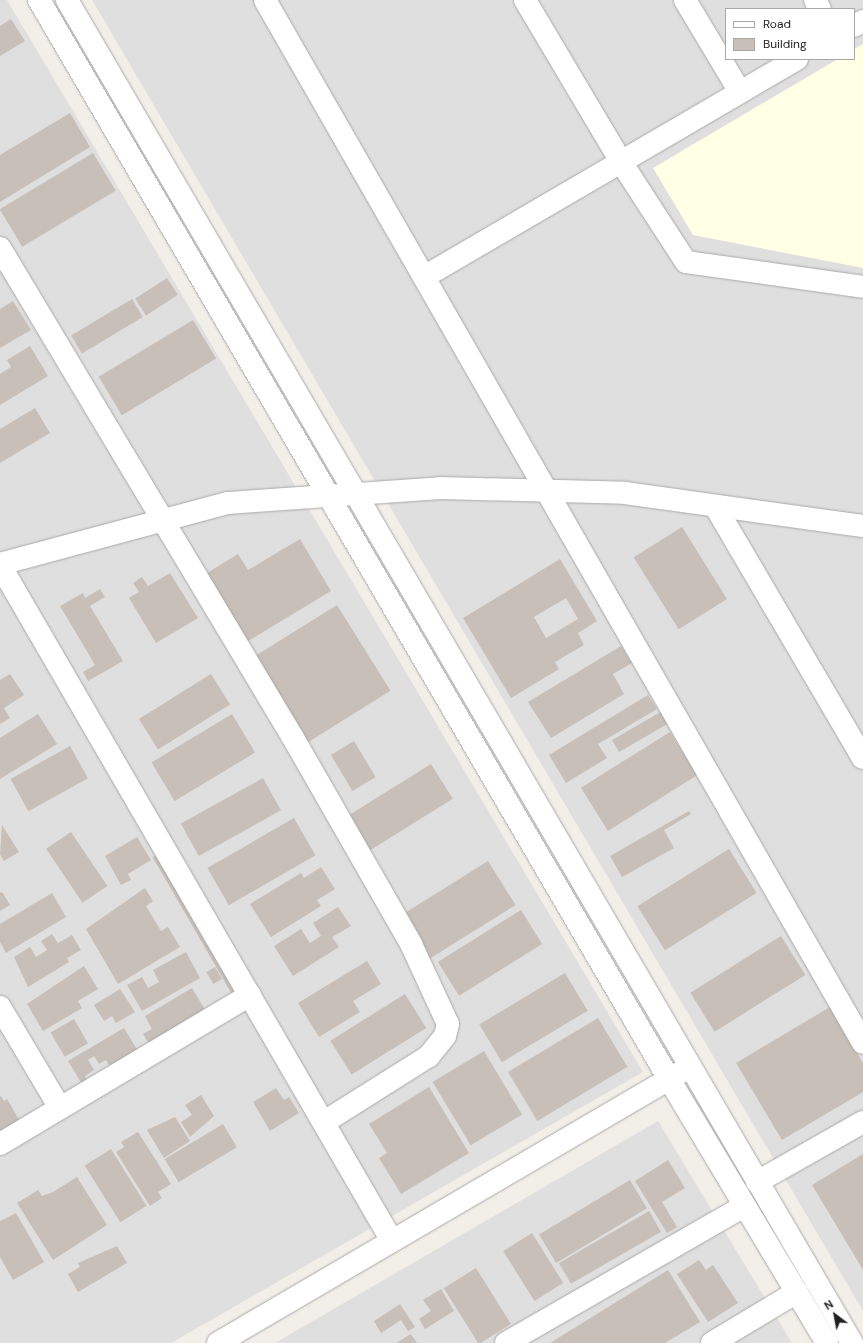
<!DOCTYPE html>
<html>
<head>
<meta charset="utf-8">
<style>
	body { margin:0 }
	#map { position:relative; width:863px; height:1343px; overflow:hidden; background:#f2efe9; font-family:"DM Sans",sans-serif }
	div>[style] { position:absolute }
	.residential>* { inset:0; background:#e0dfdf }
	.education>* { inset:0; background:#ffffe5 }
	.building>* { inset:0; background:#c7bfb8; transform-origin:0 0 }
	.roads { filter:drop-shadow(0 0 1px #a9a9a9) drop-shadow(0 0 1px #a9a9a9) }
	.minor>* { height:22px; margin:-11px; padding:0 11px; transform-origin:11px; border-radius:11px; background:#fff }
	span { translate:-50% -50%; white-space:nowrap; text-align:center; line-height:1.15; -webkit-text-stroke:3px #fff; paint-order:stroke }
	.legend { position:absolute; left:725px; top:8px; width:130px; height:52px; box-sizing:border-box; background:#fff; border:1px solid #a7a7a7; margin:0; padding:5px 7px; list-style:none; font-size:12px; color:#222 }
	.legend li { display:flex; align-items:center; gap:8px; height:20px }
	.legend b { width:20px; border:1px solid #a7a7a7 }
	.north { position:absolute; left:815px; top:1295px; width:40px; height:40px; -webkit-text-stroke:3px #fff; paint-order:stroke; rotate:328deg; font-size:11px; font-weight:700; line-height:16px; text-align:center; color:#222 }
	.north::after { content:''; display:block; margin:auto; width:14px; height:18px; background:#222; clip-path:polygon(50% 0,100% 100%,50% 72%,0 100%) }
</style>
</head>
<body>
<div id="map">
	<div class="residential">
		<div style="clip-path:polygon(0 0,7px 0,643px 1072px,171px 1343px,0 1343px)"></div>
		<div style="clip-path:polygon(evenodd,92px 0,863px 0,863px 1311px,92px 0,726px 9px,854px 9px,854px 59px,726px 59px,726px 9px)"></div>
		<div style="clip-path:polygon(658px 1121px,792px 1343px,275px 1343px)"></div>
	</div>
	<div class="education">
		<div style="clip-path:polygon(863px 44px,863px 268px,693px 235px,653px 168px,838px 59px,854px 59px,854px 49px)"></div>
	</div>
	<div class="building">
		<div style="clip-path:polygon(11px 19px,25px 41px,0 56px,0 26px)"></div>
		<div style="clip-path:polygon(70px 113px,90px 147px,0 202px,0 155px)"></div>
		<div style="left:93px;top:153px;width:44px;height:109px;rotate:59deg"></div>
		<div style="left:167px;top:278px;width:20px;height:38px;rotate:57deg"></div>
		<div style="left:132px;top:299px;width:21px;height:71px;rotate:59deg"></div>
		<div style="clip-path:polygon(13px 301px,31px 330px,0 348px,0 309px)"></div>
		<div style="left:193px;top:320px;width:45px;height:110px;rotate:59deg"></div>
		<div style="clip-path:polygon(30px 346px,48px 376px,0 405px,0 374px,11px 367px,7px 360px)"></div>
		<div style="clip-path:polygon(35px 408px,50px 433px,0 463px,0 429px)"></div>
		<div style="left:682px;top:527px;width:85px;height:57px;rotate:58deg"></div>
		<div style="clip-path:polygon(300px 539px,331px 591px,240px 646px,199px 578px,238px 554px,248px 570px)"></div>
		<div style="clip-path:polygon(evenodd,560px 559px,597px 621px,578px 633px,584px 645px,555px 662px,559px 669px,511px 698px,463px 618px,560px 559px,566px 598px,578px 619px,546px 638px,534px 617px,566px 598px)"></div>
		<div style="clip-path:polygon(170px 573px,198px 618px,156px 643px,129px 598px,139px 592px,133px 583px,142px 577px,148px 586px)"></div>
		<div style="clip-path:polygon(100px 589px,105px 597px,90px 606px,123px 661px,88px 681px,83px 672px,95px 665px,60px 606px,83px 593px,85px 598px)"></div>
		<div style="left:337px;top:605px;width:101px;height:105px;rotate:58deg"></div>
		<div style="clip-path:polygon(621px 646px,632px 663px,613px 674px,624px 694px,551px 738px,528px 702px)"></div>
		<div style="clip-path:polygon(10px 674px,24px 695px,4px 708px,10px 718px,0 724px,0 680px)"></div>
		<div style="left:211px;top:674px;width:36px;height:85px;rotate:58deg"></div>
		<div style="clip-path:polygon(648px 695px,657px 709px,598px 744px,607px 758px,566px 783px,549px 755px)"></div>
		<div style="left:664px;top:710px;width:14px;height:60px;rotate:60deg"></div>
		<div style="clip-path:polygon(38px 714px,57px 744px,0 779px,0 738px)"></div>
		<div style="left:232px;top:714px;width:45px;height:94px;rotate:59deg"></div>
		<div style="left:670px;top:732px;width:51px;height:105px;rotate:58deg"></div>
		<div style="left:354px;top:741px;width:42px;height:27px;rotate:59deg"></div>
		<div style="left:70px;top:746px;width:37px;height:68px;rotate:61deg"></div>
		<div style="left:431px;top:764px;width:41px;height:103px;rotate:58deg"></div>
		<div style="left:263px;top:778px;width:37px;height:94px;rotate:61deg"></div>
		<div style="clip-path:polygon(689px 811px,691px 814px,664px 830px,674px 848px,622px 877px,610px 856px)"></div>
		<div style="left:294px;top:818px;width:43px;height:100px;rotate:60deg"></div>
		<div style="clip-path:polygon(2px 825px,19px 852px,4px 861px,0 854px)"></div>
		<div style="left:71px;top:832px;width:65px;height:30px;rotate:56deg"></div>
		<div style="clip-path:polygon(137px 837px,151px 860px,128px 874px,131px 880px,121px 885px,105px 856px)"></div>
		<div style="left:729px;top:849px;width:52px;height:108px;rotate:58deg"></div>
		<div style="left:163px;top:851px;width:164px;height:12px;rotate:60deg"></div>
		<div style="left:488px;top:861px;width:52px;height:106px;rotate:58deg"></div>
		<div style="clip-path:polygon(321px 867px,335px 889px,317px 900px,321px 906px,271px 937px,250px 904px,301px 873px,304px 878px)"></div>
		<div style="clip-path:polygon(145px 888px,153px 901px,146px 906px,161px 931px,168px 927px,180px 947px,118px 984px,86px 929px)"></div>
		<div style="clip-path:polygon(2px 892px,10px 905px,0 911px,0 893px)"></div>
		<div style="clip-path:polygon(52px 893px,66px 917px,6px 953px,0 942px,0 924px)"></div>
		<div style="clip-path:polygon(338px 907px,351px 926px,332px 937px,339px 947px,293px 976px,274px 946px,301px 929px,310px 943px,321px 936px,313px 923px)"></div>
		<div style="left:521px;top:910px;width:40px;height:98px;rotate:58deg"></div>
		<div style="clip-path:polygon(52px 934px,58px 943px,72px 935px,81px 950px,67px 958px,69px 962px,28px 987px,14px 957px,30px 947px,36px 957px,47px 950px,41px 941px)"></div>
		<div style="left:781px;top:936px;width:46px;height:107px;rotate:58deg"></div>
		<div style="clip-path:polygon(186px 952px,200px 978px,142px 1011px,127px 985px,142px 977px,148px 988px,159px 982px,153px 970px)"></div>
		<div style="clip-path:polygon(367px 961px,381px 984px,353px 1001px,360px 1012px,319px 1037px,298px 1003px)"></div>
		<div style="clip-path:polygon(84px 966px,98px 989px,78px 1001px,82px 1008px,43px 1031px,27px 1004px)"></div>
		<div style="left:215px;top:967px;width:14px;height:10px;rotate:60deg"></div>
		<div style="left:565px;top:973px;width:44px;height:100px;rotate:59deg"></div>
		<div style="clip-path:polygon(192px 988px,210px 1018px,154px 1052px,143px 1034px,152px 1029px,145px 1016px)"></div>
		<div style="clip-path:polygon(120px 989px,135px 1012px,116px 1023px,112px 1016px,104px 1021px,94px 1005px)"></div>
		<div style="left:405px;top:994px;width:40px;height:88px;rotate:58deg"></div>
		<div style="clip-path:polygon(830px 1007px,863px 1063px,863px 1092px,782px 1140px,736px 1063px)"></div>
		<div style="left:598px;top:1018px;width:57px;height:105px;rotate:59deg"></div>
		<div style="left:74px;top:1019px;width:28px;height:27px;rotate:60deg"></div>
		<div style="clip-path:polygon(124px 1028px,139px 1053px,112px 1070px,106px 1060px,99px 1064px,94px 1056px,88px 1060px,94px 1070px,85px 1076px,87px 1081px,82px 1084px,68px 1061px)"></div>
		<div style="left:484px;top:1051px;width:74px;height:60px;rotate:59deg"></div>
		<div style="clip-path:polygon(429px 1087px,469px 1153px,401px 1194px,379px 1158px,387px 1153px,369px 1124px)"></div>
		<div style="clip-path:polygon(276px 1088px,284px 1100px,289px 1097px,299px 1113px,270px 1131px,253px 1102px)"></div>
		<div style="clip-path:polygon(0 1095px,4px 1101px,7px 1099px,21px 1123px,0 1136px)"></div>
		<div style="clip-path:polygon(201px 1095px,214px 1116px,190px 1137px,181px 1122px,192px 1115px,185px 1105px)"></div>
		<div style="clip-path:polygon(175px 1117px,190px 1141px,164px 1158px,147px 1130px)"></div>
		<div style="left:223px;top:1124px;width:27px;height:68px;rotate:59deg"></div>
		<div style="clip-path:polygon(138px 1132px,171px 1184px,158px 1192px,162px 1198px,150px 1206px,116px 1152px,124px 1147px,121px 1142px)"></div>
		<div style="left:111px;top:1149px;width:67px;height:31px;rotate:58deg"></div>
		<div style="clip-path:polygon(863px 1154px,863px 1270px,812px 1185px)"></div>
		<div style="clip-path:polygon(668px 1160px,685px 1188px,662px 1202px,677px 1227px,667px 1233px,635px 1181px)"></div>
		<div style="clip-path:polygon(77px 1177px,107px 1225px,53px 1260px,17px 1203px,38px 1190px,42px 1196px,53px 1192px)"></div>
		<div style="left:630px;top:1180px;width:33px;height:106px;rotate:59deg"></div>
		<div style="left:649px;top:1211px;width:24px;height:104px;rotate:60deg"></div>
		<div style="clip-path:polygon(16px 1213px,44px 1262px,13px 1280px,0 1257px,0 1221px)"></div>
		<div style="left:532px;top:1233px;width:59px;height:34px;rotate:58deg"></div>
		<div style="clip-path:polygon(117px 1246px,127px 1263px,78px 1292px,68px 1274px,80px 1267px,78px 1263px)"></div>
		<div style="clip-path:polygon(699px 1260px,706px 1270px,713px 1265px,738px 1303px,708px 1322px,677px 1274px)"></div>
		<div style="left:476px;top:1268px;width:66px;height:38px;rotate:58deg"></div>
		<div style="clip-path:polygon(668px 1270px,700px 1322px,665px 1343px,550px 1343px)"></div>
		<div style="clip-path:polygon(441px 1289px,454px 1311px,425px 1329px,419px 1319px,431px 1311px,423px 1300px)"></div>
		<div style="clip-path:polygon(400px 1304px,415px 1327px,408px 1331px,401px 1320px,381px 1333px,374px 1321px)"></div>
		<div style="clip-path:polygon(411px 1334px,417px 1343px,396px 1343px)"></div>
	</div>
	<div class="roads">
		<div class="minor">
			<div style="left:39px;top:0;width:1249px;rotate:59.72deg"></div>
			<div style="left:669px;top:1079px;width:308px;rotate:59.1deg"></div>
			<div style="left:67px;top:0;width:1556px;rotate:59.69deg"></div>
			<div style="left:265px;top:0;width:1202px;rotate:60.17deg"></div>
			<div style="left:525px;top:0;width:188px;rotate:59.3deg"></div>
			<div style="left:621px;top:162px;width:119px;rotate:57deg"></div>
			<div style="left:686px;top:262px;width:179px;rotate:8deg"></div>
			<div style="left:685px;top:0;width:107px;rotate:59.1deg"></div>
			<div style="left:815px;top:0;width:10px;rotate:61deg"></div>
			<div style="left:854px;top:26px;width:10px;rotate:-29deg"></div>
			<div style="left:0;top:248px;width:569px;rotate:59.11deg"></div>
			<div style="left:292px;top:736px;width:240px;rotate:60.2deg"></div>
			<div style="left:411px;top:944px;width:88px;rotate:65.2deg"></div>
			<div style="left:448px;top:1024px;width:12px;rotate:104deg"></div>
			<div style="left:445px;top:1036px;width:26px;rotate:129deg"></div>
			<div style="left:429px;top:1056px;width:124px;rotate:147.8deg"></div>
			<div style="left:424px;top:277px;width:432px;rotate:-30.3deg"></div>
			<div style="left:715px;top:506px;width:292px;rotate:59.6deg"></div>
			<div style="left:0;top:564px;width:236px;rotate:-15deg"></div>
			<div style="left:228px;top:503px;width:213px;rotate:-4deg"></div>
			<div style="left:440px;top:488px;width:185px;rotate:1.5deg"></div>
			<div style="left:625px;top:493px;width:240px;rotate:7.9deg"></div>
			<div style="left:0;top:565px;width:781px;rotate:59.89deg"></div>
			<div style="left:0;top:1007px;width:117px;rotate:59.3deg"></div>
			<div style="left:0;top:1144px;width:291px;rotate:-30.8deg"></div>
			<div style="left:757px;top:1182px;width:122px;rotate:-29.5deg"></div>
			<div style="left:218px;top:1343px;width:536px;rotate:-30.34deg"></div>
			<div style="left:506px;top:1343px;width:275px;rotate:-29.9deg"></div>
			<div style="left:712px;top:1343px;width:99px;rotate:-31deg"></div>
		</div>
	</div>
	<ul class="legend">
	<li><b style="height:5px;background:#fff"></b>Road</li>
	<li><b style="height:11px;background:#c7bfb8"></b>Building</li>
	</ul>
	<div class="north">N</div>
</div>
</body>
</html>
